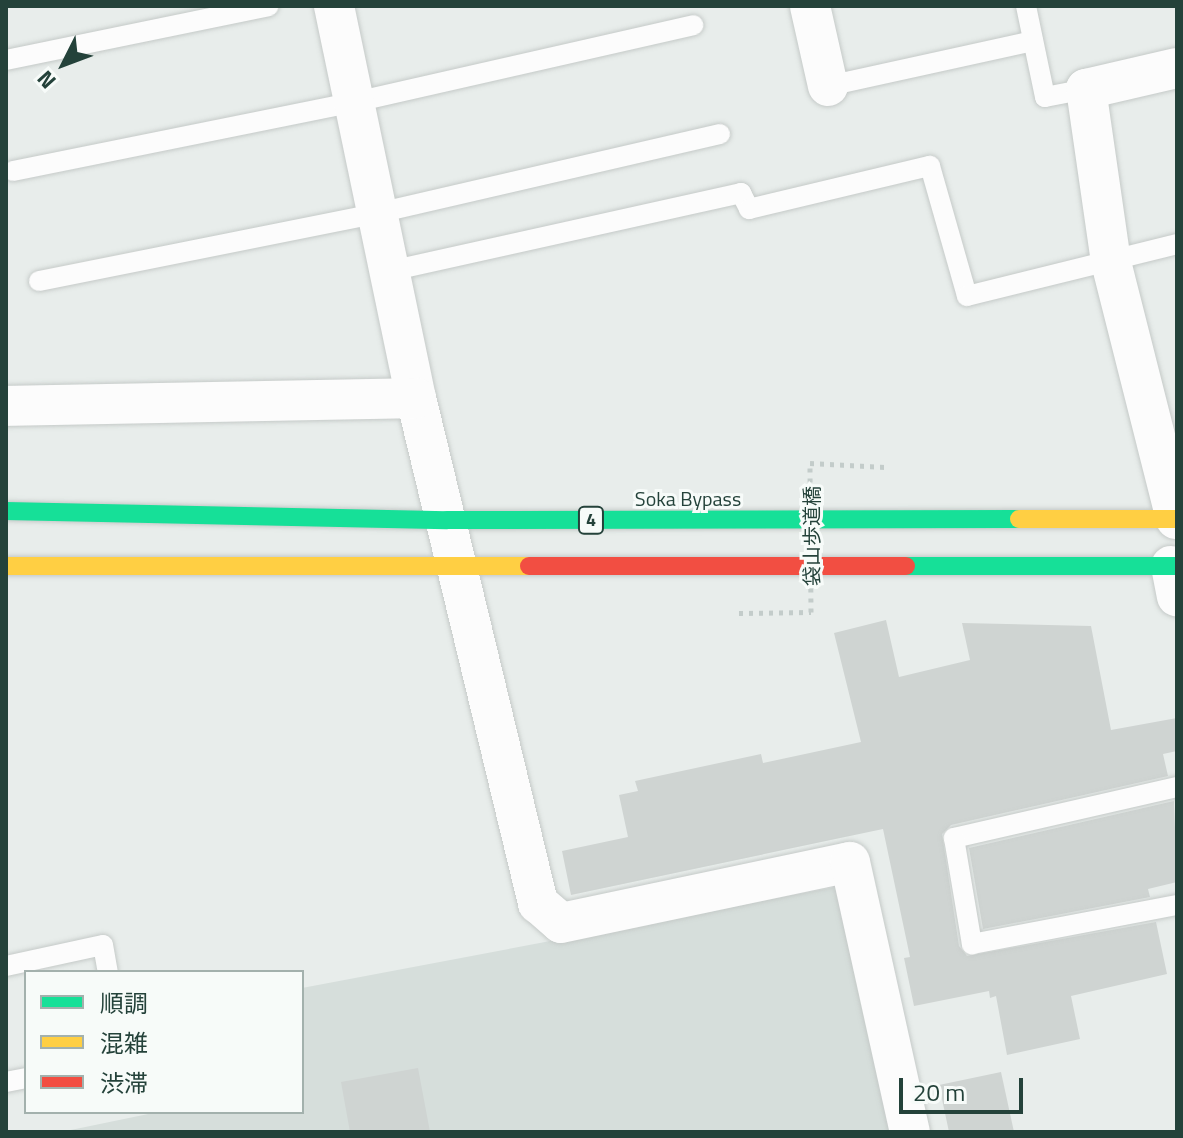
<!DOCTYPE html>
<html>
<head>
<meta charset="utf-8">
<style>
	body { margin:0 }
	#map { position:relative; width:1183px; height:1138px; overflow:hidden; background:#e8edeb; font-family:"Titillium Web","Noto Sans JP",sans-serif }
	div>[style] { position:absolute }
	.built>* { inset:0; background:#d6dedb }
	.building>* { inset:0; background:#cfd4d2 }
	.roads { filter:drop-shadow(0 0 2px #c5cac8) drop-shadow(0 0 2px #c5cac8) }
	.lane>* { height:20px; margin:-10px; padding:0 10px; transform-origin:10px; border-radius:10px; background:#fcfcfc }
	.street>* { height:40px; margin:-20px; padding:0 20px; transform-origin:20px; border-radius:20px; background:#fcfcfc }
	.fast>* { height:18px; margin:-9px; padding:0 9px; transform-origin:9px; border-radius:9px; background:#16e098 }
	.slow>* { height:18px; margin:-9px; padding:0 9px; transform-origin:9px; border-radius:9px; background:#ffcf43 }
	.jam>* { height:18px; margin:-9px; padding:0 9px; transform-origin:9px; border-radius:9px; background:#f24e42 }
	.path-bridge>* { height:5px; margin-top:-2.5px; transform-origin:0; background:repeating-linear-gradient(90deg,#c3ccca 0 4px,transparent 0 10px) }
	span { translate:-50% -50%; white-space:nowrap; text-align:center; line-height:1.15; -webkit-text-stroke:6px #f7fbf9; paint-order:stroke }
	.shield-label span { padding:2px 6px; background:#f7fbf9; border:2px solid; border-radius:6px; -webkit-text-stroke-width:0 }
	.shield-label { font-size:18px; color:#24423a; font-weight:700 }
	.street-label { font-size:20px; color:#24423a }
	.frame { position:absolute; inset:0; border:8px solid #24423a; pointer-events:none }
	.legend { position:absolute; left:24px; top:970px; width:280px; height:144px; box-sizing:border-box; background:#f7fbf9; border:2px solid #a3b1ad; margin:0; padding:10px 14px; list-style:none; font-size:24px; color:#24423a }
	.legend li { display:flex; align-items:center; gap:16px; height:40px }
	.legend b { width:40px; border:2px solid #a3b1ad }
	.north { position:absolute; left:24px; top:24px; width:80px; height:80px; -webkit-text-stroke:6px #f7fbf9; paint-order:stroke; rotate:228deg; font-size:22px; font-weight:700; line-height:32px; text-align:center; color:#24423a }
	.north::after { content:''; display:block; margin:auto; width:28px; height:36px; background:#24423a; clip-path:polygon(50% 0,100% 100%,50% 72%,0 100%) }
	.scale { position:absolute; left:899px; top:1078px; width:124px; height:36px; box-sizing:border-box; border:4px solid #24423a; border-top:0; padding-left:10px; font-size:24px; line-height:28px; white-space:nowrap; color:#24423a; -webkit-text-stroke:6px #f7fbf9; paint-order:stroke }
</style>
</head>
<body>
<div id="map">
	<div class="built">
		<div style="clip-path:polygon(841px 886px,896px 1132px,61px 1132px,158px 1112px,302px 1112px,302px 988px)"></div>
	</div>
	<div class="building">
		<div style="clip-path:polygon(886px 620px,899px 677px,970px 660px,962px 623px,1091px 626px,1111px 730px,1177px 718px,1177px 751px,1163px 754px,1168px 776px,951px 825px,942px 834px,959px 946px,967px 956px,1156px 922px,1167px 974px,1071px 996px,1080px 1039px,1007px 1055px,996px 996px,990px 998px,989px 991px,914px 1006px,904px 958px,910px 957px,883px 829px,571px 895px,562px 851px,628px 837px,619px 795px,638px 791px,635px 781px,761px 754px,763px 763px,861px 742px,834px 633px)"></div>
		<div style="clip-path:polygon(1174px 801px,1177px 882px,1148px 889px,1150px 897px,983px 929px,969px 848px)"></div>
		<div style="clip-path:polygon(418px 1068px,430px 1132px,350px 1132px,341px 1082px)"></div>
		<div style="clip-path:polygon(1001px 1072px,1014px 1132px,949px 1132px,939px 1085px)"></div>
	</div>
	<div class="roads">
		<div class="lane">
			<div style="left:1026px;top:6px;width:93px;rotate:78.2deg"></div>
			<div style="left:1045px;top:97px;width:42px;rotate:-11deg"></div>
			<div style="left:6px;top:60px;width:268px;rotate:-11.6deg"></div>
			<div style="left:828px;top:86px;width:210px;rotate:-12.4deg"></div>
			<div style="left:13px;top:171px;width:349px;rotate:-11.4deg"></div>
			<div style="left:355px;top:102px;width:347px;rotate:-12.8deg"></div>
			<div style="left:390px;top:271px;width:360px;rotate:-12.5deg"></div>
			<div style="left:741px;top:193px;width:18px;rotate:63deg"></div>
			<div style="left:749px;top:209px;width:186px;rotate:-13.4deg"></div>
			<div style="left:930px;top:166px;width:135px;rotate:74.1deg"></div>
			<div style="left:967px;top:296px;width:216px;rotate:-13.9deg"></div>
			<div style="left:39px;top:281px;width:346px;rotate:-11.3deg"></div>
			<div style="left:378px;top:213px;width:351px;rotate:-13deg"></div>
			<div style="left:1177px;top:787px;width:229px;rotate:167.1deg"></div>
			<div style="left:954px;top:838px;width:108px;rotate:80.4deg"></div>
			<div style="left:972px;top:944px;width:209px;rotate:-10.8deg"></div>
			<div style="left:6px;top:966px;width:99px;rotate:-12.2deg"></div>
			<div style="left:103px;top:945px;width:27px;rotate:80deg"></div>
			<div style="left:6px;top:1082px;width:20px;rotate:-11deg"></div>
		</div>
		<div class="street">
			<div style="left:334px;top:6px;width:400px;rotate:78.2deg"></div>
			<div style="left:416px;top:398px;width:520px;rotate:76.42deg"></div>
			<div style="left:538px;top:903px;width:30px;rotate:41deg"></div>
			<div style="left:561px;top:923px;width:295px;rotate:-11.9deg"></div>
			<div style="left:850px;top:862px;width:277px;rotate:77.5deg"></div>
			<div style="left:810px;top:6px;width:82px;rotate:77.3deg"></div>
			<div style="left:6px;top:406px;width:410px;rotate:-1.1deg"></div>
			<div style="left:1176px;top:519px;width:265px;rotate:-104.2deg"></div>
			<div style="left:1111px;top:262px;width:175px;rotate:-98.2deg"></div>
			<div style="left:1086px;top:89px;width:93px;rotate:-13deg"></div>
			<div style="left:1171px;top:566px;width:31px;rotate:79deg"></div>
		</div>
		<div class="fast">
			<div style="left:6px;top:511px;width:441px;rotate:1.2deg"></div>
			<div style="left:447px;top:520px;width:572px;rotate:-0.1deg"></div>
			<div style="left:906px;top:566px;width:271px"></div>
		</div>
		<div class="slow">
			<div style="left:1019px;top:519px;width:158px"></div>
			<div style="left:6px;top:566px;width:523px"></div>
		</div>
		<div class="jam">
			<div style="left:529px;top:566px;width:377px"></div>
		</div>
	</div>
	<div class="path-bridge">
		<div style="left:739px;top:613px;width:72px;rotate:-0.8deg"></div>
		<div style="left:811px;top:612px;width:149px;rotate:-90.4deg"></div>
		<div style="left:810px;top:463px;width:75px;rotate:3.1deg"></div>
	</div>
	<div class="shield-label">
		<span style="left:591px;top:520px">4</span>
	</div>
	<div class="street-label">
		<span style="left:688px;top:498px">Soka Bypass</span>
		<span style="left:811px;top:536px;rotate:-90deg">袋山歩道橋</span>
	</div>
	<div class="frame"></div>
	<ul class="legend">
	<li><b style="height:10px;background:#16e098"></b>順調</li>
	<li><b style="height:10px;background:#ffcf43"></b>混雑</li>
	<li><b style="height:10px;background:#f24e42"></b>渋滞</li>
	</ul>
	<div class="north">N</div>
	<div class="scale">20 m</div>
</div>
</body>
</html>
